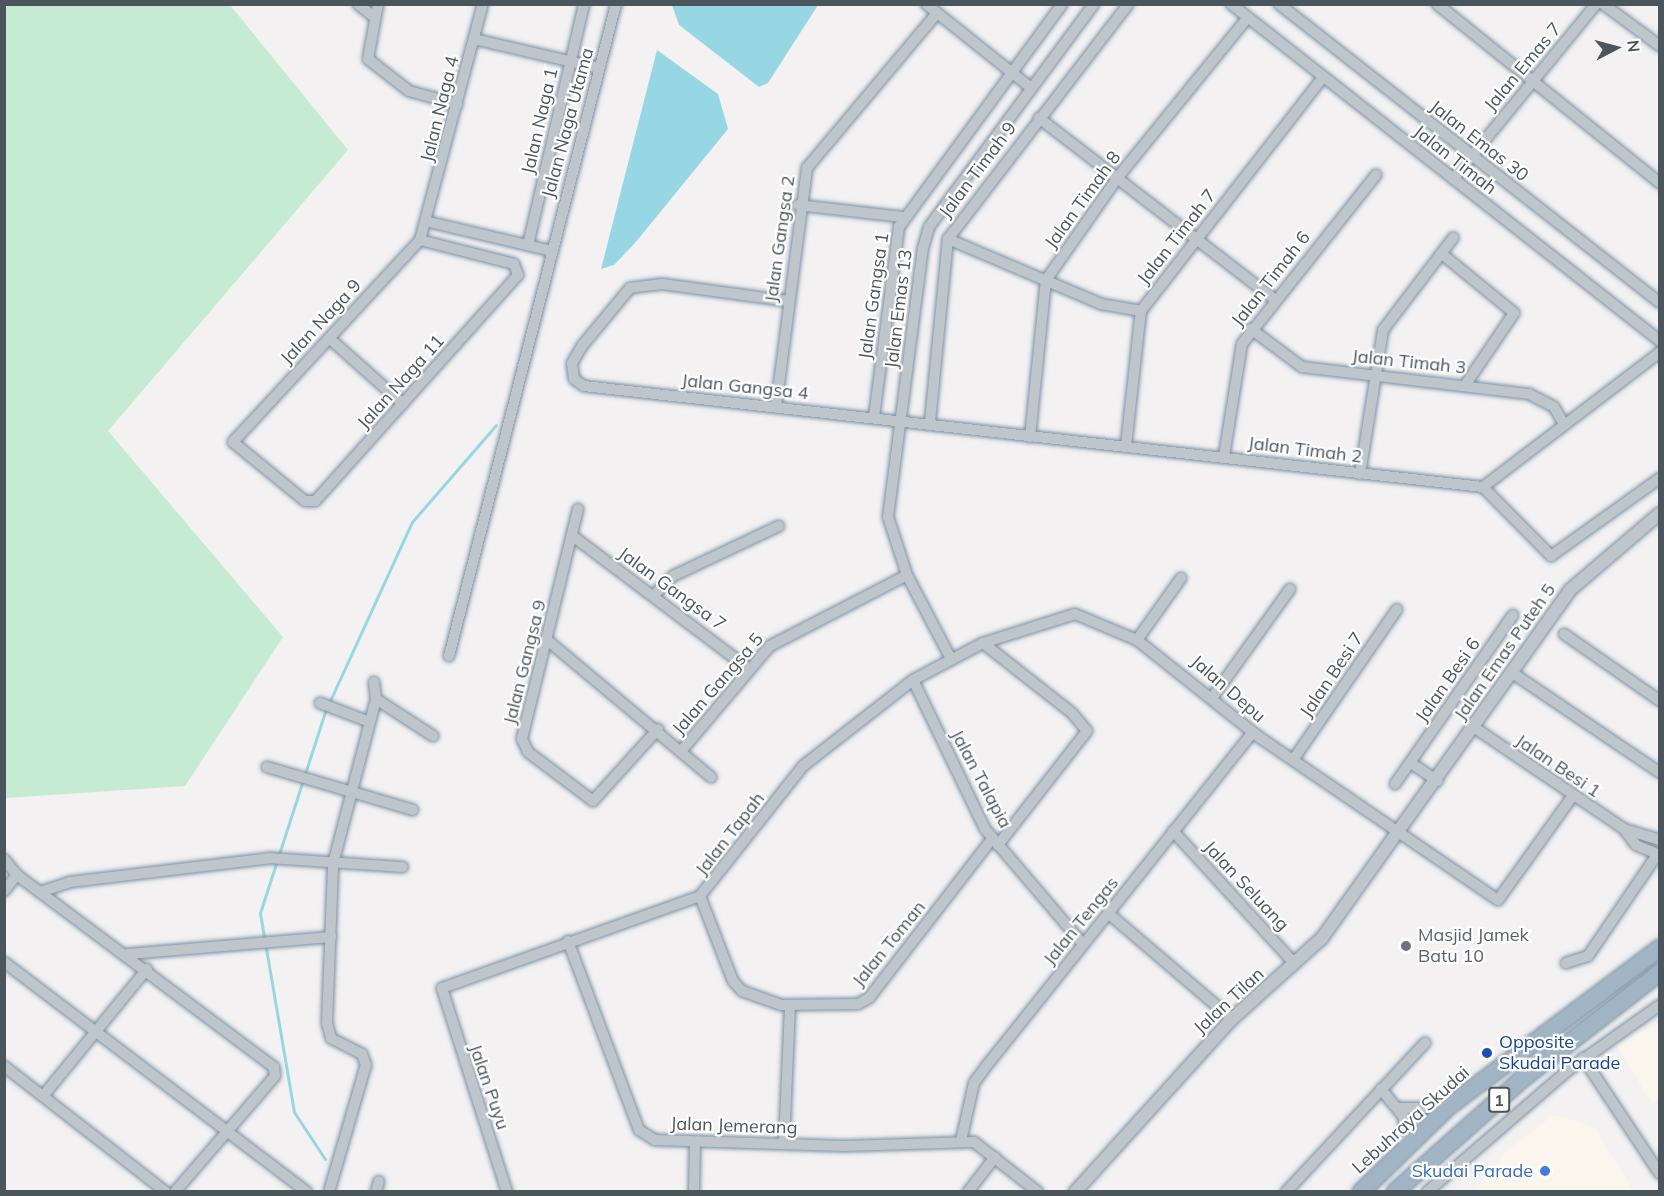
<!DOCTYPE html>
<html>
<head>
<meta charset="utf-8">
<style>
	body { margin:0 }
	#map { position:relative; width:1664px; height:1196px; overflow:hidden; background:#f3f1f1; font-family:Mulish,sans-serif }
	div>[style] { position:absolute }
	.commercial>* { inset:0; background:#fbf6ed }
	.green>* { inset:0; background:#c5ebd2 }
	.water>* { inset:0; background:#97d7e3 }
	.stream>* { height:3px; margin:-1.5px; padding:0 1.5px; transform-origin:1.5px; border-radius:1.5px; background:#97d7e3 }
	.roads { filter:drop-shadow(0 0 2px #7991a6) drop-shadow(0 0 2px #7991a6) }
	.minor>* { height:10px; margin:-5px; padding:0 5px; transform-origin:5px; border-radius:5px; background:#bec6cc }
	.tertiary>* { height:12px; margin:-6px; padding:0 6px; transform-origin:6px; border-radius:6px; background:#bec6cc }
	.trunk>* { height:16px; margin:-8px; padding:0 8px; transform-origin:8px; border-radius:8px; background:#a1b4c3 }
	.dots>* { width:16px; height:16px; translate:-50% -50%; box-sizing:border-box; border:3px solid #fff; border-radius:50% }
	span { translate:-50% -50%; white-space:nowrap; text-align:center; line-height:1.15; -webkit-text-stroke:4.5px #fff; paint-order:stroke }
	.shield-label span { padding:2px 4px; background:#fff; border:2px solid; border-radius:4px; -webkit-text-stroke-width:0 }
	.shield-label { font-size:16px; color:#4b555c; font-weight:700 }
	.street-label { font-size:18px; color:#4b555c }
	.worship-label { font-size:18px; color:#5b616d }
	.left { translate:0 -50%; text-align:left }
	.transit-label { font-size:18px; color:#164399 }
	.shop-label { font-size:18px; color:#366cbe }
	.right { translate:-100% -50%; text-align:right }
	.frame { position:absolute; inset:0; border:6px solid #4b555c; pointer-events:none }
	.north { position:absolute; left:1586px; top:18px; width:60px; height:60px; -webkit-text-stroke:4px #fff; paint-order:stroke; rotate:84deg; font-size:16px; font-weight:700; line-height:24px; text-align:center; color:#4b555c }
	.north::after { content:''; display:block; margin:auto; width:21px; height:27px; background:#4b555c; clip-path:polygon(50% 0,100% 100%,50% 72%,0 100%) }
</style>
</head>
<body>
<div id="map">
	<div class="commercial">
		<div style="clip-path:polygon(1659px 1024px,1659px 1099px,1652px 1104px,1616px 1044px)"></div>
		<div style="clip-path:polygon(1554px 1115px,1594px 1127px,1634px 1191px,1474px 1191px,1508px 1150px)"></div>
	</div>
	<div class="green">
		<div style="clip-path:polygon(5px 4px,230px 5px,348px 150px,108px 431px,283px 637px,185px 786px,5px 798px)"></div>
	</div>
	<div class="water">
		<div style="clip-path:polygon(672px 5px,818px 5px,768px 83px,759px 87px,679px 25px)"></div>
		<div style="clip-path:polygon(657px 50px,718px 94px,728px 129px,635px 243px,614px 265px,601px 269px)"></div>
	</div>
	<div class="stream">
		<div style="left:329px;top:703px;width:199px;rotate:-65.4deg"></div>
		<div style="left:412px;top:522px;width:128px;rotate:-49.1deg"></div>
		<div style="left:325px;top:1159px;width:56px;rotate:-123.4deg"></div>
		<div style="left:294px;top:1112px;width:202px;rotate:-99.7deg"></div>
		<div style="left:260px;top:913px;width:214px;rotate:-72.1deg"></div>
	</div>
	<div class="roads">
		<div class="minor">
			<div style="left:358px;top:4px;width:22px;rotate:39deg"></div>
			<div style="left:378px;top:4px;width:56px;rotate:100.3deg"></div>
			<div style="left:368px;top:59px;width:52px;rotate:38deg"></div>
			<div style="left:409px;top:91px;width:50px;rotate:15.2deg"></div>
			<div style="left:926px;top:4px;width:133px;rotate:38.6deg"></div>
			<div style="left:1231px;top:4px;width:546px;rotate:38.15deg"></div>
			<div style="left:1279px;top:4px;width:484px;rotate:38.1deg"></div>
			<div style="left:1437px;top:4px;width:286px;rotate:38.8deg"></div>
			<div style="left:1603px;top:4px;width:71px;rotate:36.4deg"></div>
			<div style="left:474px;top:39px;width:128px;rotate:13.1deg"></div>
			<div style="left:1039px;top:118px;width:298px;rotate:37.6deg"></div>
			<div style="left:1453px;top:179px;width:226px;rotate:-50.7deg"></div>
			<div style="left:798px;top:205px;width:107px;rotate:6.5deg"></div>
			<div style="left:429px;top:222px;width:126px;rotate:13.3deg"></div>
			<div style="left:948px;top:239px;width:166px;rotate:23deg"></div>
			<div style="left:1101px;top:304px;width:41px;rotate:9.9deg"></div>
			<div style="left:420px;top:240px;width:97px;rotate:14.3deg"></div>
			<div style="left:514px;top:264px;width:12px;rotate:70deg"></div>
			<div style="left:518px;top:275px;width:304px;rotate:131.9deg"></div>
			<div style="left:315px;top:501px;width:10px;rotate:180deg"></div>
			<div style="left:305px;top:501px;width:93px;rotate:-140.7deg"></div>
			<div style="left:233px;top:442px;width:275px;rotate:-47.2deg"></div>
			<div style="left:420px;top:240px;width:244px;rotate:-75.1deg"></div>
			<div style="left:528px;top:245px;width:247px;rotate:-76.9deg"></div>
			<div style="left:1442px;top:254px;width:93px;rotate:39.3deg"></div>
			<div style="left:1514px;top:313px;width:86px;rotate:124.1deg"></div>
			<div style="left:788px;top:301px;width:127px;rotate:-172.3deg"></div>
			<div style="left:662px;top:284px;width:32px;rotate:173deg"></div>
			<div style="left:630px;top:288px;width:75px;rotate:129.6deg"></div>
			<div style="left:582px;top:346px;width:20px;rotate:120deg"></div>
			<div style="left:572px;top:363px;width:16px;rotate:83deg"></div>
			<div style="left:574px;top:379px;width:12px;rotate:35deg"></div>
			<div style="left:584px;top:386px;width:905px;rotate:6.41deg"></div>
			<div style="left:1483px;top:487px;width:223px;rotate:-37.3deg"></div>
			<div style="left:1251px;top:329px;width:64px;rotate:36.7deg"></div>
			<div style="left:1302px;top:367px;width:229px;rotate:6.8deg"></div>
			<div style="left:1529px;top:394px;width:28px;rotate:27deg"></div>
			<div style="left:1554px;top:407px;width:20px;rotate:60deg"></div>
			<div style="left:329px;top:338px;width:99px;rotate:41.7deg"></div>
			<div style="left:776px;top:407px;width:241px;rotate:-82.6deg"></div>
			<div style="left:807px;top:168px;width:202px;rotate:-50deg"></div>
			<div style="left:874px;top:417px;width:192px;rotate:-82.5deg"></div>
			<div style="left:899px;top:227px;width:276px;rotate:-53.8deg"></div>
			<div style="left:930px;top:422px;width:184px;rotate:-84.4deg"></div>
			<div style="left:948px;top:239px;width:296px;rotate:-52.5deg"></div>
			<div style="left:1030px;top:437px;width:158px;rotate:-84.2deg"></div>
			<div style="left:1046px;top:280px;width:126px;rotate:-55deg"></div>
			<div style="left:1118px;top:177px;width:205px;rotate:-50.9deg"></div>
			<div style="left:1126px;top:446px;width:136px;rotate:-83.7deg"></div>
			<div style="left:1141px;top:311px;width:296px;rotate:-52.1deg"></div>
			<div style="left:1224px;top:456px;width:113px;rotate:-80.9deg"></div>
			<div style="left:1242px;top:344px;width:216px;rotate:-51.6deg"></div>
			<div style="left:1360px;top:474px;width:146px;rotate:-80.9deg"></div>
			<div style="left:1383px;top:330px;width:116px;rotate:-52.7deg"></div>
			<div style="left:1483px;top:487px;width:97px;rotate:45.4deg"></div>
			<div style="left:1551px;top:556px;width:134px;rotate:-35.6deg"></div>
			<div style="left:578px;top:509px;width:237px;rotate:103.7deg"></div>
			<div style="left:522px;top:739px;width:14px;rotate:65deg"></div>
			<div style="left:528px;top:752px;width:81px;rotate:37deg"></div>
			<div style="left:593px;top:801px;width:97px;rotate:-47.9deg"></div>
			<div style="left:574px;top:537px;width:219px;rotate:37deg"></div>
			<div style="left:653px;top:596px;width:28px;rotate:-45deg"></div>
			<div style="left:673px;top:576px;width:117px;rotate:-25.3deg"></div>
			<div style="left:1564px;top:634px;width:117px;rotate:34.9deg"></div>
			<div style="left:547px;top:640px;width:214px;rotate:39.9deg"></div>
			<div style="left:1137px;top:640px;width:76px;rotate:-54.6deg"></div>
			<div style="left:983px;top:643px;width:113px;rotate:38.2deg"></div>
			<div style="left:1072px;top:713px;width:23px;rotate:50deg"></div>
			<div style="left:1087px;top:731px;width:145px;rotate:128deg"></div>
			<div style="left:449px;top:656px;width:673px;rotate:-75.63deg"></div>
			<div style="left:950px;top:657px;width:93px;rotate:-117.7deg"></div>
			<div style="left:907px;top:575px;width:61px;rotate:-108.1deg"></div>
			<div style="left:888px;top:517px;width:271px;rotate:-82.6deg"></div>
			<div style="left:923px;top:248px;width:22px;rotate:-74deg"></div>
			<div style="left:929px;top:227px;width:277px;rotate:-53.5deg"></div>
			<div style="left:1514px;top:674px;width:176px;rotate:34.1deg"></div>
			<div style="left:913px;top:680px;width:165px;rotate:64.2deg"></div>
			<div style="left:985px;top:829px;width:151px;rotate:49.6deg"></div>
			<div style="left:1212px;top:698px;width:134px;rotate:-54.4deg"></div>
			<div style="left:376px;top:699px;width:68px;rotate:33deg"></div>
			<div style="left:320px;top:703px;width:53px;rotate:20.8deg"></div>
			<div style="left:1475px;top:728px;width:180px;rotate:34.1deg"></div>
			<div style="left:1624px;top:829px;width:38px;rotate:17deg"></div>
			<div style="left:682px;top:750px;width:136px;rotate:-49.8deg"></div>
			<div style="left:770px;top:646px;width:154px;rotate:-27.4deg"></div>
			<div style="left:1293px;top:760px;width:183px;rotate:-55.4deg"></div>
			<div style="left:1411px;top:763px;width:32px;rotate:34deg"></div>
			<div style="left:267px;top:767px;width:152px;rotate:16.4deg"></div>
			<div style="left:1395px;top:784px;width:206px;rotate:-55.1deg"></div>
			<div style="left:1624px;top:829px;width:20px;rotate:53deg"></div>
			<div style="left:1636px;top:845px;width:26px;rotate:23deg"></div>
			<div style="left:1173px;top:831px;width:180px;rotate:47.5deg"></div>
			<div style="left:4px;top:859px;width:21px;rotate:51deg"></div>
			<div style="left:17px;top:875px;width:321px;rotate:36.8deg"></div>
			<div style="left:274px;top:1067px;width:9px;rotate:84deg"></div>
			<div style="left:275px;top:1076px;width:153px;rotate:130.8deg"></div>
			<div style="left:4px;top:891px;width:21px;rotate:-51deg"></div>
			<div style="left:40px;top:892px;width:32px;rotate:-18deg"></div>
			<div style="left:70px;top:882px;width:201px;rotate:-6.8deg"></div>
			<div style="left:270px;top:858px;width:133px;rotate:3.9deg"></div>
			<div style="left:700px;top:896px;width:91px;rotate:68.8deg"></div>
			<div style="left:733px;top:981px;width:13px;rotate:48deg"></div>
			<div style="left:742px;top:991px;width:41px;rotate:19.7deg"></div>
			<div style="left:781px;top:1005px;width:77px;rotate:-0.7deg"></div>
			<div style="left:858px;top:1004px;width:13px;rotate:-29deg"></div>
			<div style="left:869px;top:998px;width:201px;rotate:-52.3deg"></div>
			<div style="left:1108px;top:913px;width:163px;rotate:40.5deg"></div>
			<div style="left:568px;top:941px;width:202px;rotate:69.4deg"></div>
			<div style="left:639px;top:1130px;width:19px;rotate:32deg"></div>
			<div style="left:655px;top:1140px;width:189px;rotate:1.8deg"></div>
			<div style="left:844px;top:1146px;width:130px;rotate:-1.8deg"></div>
			<div style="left:974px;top:1142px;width:81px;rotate:38deg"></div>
			<div style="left:128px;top:954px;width:204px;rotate:-4.8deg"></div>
			<div style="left:4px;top:962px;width:380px;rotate:37.2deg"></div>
			<div style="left:1566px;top:963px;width:23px;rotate:-18deg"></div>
			<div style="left:1588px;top:956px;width:122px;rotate:-55.7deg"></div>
			<div style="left:1583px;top:1058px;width:139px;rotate:56.4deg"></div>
			<div style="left:4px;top:1066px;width:205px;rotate:37.9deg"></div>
			<div style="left:1381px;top:1089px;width:36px;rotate:51deg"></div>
			<div style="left:1404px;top:1117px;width:32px;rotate:90deg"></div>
			<div style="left:43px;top:1096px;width:164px;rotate:-50.7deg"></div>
			<div style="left:1399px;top:1108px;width:47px"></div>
			<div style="left:961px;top:1141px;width:59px;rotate:-77.4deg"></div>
			<div style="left:974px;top:1083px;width:24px;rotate:-54deg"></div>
			<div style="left:988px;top:1064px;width:423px;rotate:-51.4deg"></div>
			<div style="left:784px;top:1144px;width:138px;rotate:-87.5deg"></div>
			<div style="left:329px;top:1192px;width:132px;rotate:-73.8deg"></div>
			<div style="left:366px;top:1065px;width:12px;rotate:-110deg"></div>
			<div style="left:362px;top:1054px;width:35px;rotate:-153deg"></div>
			<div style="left:331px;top:1038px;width:16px;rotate:-105deg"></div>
			<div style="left:327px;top:1023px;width:159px;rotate:-87.8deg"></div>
			<div style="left:333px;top:864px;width:171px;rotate:-75.4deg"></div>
			<div style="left:376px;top:699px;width:17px;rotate:-97deg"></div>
			<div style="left:376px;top:1192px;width:11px;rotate:-75deg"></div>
			<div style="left:507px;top:1192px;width:214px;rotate:-107.7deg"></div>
			<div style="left:442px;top:988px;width:274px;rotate:-19.6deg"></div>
			<div style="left:700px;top:896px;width:166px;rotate:-51.6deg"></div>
			<div style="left:803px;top:766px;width:140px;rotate:-38deg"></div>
			<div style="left:913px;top:680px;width:79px;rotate:-27.9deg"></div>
			<div style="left:983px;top:643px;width:96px;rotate:-17.5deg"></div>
			<div style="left:1075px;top:614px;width:67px;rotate:22.8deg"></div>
			<div style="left:1137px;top:640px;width:156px;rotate:38.5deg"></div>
			<div style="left:1259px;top:737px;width:289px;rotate:34.3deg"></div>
			<div style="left:1498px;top:900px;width:127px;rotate:-54.3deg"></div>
			<div style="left:694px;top:1192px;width:50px;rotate:-88.9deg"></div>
			<div style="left:968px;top:1192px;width:44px;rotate:-52.4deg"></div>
			<div style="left:1286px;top:1192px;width:204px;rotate:-47deg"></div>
			<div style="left:1427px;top:1192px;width:185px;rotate:-40.8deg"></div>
			<div style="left:1567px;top:1071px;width:114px;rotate:-35.4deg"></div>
		</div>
		<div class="tertiary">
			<div style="left:1075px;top:1192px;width:234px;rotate:-47.8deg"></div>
			<div style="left:1232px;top:1019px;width:121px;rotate:-42deg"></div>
			<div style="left:1322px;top:938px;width:427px;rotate:-54.5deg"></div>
			<div style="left:1570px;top:590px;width:118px;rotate:-40.5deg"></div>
		</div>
		<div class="trunk">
			<div style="left:1361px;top:1192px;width:122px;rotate:-44.3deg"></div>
			<div style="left:1448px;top:1107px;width:265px;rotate:-36.9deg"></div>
			<div style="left:1395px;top:1192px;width:169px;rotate:-41.6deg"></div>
			<div style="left:1521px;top:1080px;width:176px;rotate:-37.8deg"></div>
		</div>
	</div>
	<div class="dots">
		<div style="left:1406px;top:946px;background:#6b7280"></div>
		<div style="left:1487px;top:1053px;background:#1a4fb4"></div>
		<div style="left:1545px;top:1171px;background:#3f7fe0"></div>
	</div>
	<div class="shield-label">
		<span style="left:1499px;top:1100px">1</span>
	</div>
	<div class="street-label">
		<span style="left:1523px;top:67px;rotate:-50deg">Jalan Emas 7</span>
		<span style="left:440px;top:109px;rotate:-76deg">Jalan Naga 4</span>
		<span style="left:540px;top:121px;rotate:-77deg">Jalan Naga 1</span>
		<span style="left:568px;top:123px;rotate:-75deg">Jalan Naga Utama</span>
		<span style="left:1479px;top:141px;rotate:38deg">Jalan Emas 30</span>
		<span style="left:1455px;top:160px;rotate:38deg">Jalan Timah</span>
		<span style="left:978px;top:170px;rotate:-53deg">Jalan Timah 9</span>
		<span style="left:1083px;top:200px;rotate:-54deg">Jalan Timah 8</span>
		<span style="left:1177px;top:237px;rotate:-52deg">Jalan Timah 7</span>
		<span style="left:780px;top:239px;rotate:-82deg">Jalan Gangsa 2</span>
		<span style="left:1271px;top:279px;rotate:-52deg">Jalan Timah 6</span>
		<span style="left:874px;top:296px;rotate:-82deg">Jalan Gangsa 1</span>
		<span style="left:899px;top:309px;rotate:-83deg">Jalan Emas 13</span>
		<span style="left:321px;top:322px;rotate:-47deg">Jalan Naga 9</span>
		<span style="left:1409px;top:362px;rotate:6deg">Jalan Timah 3</span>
		<span style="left:401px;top:382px;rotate:-48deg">Jalan Naga 11</span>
		<span style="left:745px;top:387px;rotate:6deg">Jalan Gangsa 4</span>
		<span style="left:1305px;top:450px;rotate:7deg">Jalan Timah 2</span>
		<span style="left:672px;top:589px;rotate:36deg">Jalan Gangsa 7</span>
		<span style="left:1505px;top:652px;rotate:-55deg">Jalan Emas Puteh 5</span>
		<span style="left:525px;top:662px;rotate:-76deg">Jalan Gangsa 9</span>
		<span style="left:1332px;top:675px;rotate:-56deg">Jalan Besi 7</span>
		<span style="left:1448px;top:680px;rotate:-55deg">Jalan Besi 6</span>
		<span style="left:718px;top:684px;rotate:-49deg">Jalan Gangsa 5</span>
		<span style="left:1228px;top:689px;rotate:41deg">Jalan Depu</span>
		<span style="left:1558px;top:766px;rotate:34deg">Jalan Besi 1</span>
		<span style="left:981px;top:779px;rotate:62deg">Jalan Talapia</span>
		<span style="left:730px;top:834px;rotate:-52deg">Jalan Tapah</span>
		<span style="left:1246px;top:886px;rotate:47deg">Jalan Seluang</span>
		<span style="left:1081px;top:921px;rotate:-51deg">Jalan Tengas</span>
		<span style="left:889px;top:944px;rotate:-51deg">Jalan Toman</span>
		<span style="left:1229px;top:1001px;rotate:-43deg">Jalan Tilan</span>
		<span style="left:489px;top:1087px;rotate:71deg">Jalan Puyu</span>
		<span style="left:1411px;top:1120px;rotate:-42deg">Lebuhraya Skudai</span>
		<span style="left:734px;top:1126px;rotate:2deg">Jalan Jemerang</span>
	</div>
	<div class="worship-label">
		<span class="left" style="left:1418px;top:946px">Masjid Jamek<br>Batu 10</span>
	</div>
	<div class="transit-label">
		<span class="left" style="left:1499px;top:1053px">Opposite<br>Skudai Parade</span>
	</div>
	<div class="shop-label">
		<span class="right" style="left:1533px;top:1171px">Skudai Parade</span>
	</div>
	<div class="frame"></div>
	<div class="north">N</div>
</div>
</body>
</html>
